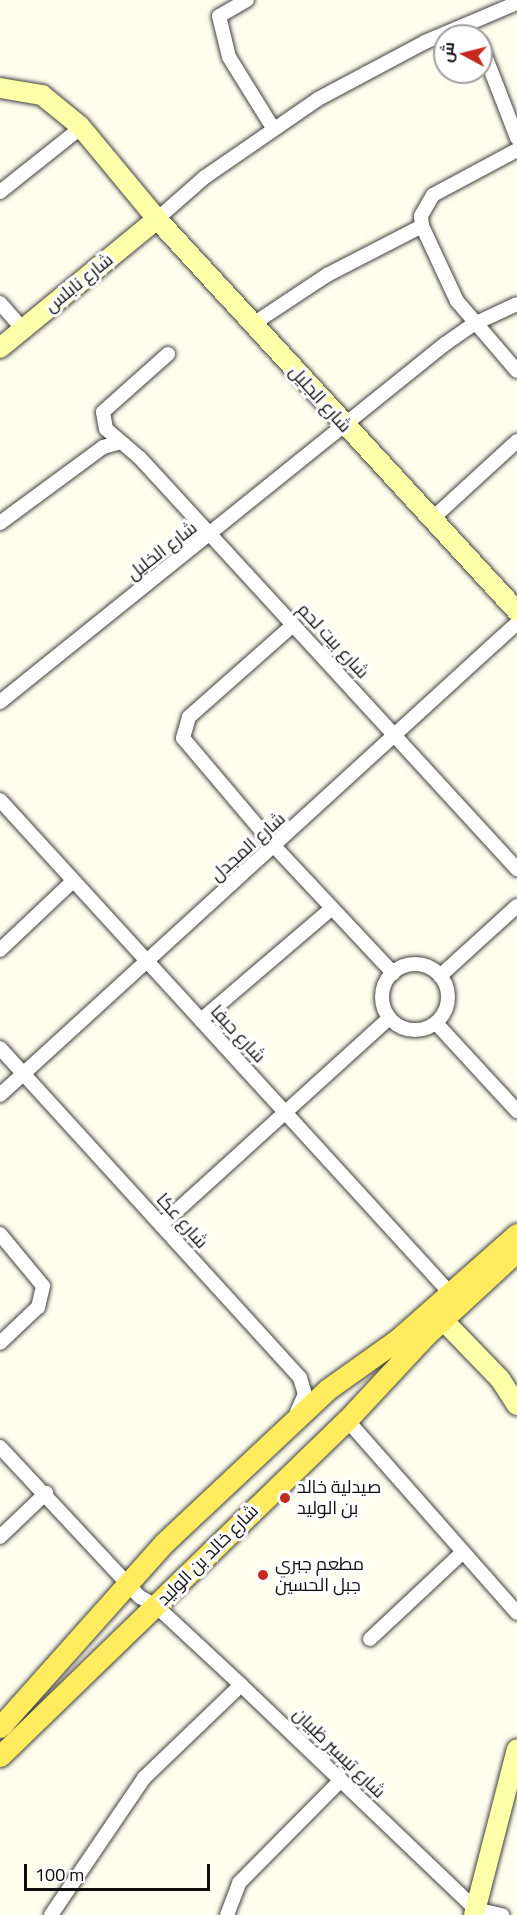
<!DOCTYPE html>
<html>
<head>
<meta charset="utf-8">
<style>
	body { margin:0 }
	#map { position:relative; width:517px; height:1915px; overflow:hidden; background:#fffeee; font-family:Georgia,Cairo,serif }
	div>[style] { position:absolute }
	.roads { filter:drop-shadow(0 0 2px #414141) drop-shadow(0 0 2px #414141) }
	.street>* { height:14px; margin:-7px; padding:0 7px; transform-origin:7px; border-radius:7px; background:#fff }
	.street>.ring { margin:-7px; padding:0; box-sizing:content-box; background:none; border:14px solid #fff; border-radius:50% }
	.secondary>* { height:20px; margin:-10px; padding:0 10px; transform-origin:10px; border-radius:10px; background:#feffa9 }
	.primary>* { height:21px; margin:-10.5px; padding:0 10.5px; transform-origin:10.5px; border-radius:10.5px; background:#ffeb5e }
	.dots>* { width:16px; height:16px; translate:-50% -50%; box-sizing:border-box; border:3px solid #fff; border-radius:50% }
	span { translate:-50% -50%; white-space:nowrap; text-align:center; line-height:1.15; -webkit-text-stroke:6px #fff; paint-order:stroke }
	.street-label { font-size:18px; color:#0e0e0e }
	.poi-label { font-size:18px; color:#0e0e0e }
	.left { translate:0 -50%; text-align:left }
	.north { position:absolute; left:433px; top:24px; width:60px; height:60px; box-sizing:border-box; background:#fff; border:2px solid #9f9f9f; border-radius:50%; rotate:277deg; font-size:16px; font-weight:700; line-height:24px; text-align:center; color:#0e0e0e }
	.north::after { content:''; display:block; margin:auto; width:21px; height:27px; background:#c52a1e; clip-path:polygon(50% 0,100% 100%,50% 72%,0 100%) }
	.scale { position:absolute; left:24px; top:1864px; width:186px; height:27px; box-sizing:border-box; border:3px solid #0e0e0e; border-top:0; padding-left:8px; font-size:18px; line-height:21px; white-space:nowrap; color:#0e0e0e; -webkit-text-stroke:4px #fff; paint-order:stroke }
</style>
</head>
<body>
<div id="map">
	<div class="roads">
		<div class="street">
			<div style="left:247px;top:0;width:32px;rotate:150deg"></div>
			<div style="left:219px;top:16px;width:42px;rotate:76.3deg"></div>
			<div style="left:229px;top:57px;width:84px;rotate:58.2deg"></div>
			<div style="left:481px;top:45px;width:100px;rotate:68.8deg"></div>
			<div style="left:517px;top:150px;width:95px;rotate:151.8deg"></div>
			<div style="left:433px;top:195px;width:24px;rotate:120deg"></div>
			<div style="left:421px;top:216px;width:10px;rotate:84deg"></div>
			<div style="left:422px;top:226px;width:83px;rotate:65deg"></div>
			<div style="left:457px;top:301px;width:92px;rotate:49.4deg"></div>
			<div style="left:0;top:192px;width:93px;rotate:-38.5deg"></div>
			<div style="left:157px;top:219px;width:64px;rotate:-41.2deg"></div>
			<div style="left:205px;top:177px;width:137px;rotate:-34.6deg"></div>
			<div style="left:318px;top:99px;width:121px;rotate:-28deg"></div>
			<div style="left:425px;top:42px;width:100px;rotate:-23deg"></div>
			<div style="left:0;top:303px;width:35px;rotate:49deg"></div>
			<div style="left:253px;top:324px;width:89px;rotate:-33.5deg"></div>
			<div style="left:327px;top:275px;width:107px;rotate:-27.3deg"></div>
			<div style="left:168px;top:354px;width:87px;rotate:138.3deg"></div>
			<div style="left:103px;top:412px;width:17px;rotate:80deg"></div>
			<div style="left:106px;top:429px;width:45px;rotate:40.5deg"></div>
			<div style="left:140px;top:458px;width:558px;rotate:47.47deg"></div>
			<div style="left:433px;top:518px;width:114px;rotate:-42.5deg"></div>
			<div style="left:0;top:523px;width:128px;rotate:-36.4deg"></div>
			<div style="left:103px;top:447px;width:16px;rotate:-15deg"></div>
			<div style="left:293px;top:625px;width:139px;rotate:138.5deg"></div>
			<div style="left:189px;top:717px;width:22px;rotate:106deg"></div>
			<div style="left:183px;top:738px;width:143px;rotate:49.8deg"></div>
			<div style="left:275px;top:847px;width:173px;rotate:46.9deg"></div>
			<div style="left:0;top:702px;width:571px;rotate:-38.82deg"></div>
			<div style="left:445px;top:344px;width:35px;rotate:-35deg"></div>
			<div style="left:474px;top:324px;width:47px;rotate:-24.9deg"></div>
			<div style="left:0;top:800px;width:667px;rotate:47.61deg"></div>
			<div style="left:0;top:950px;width:99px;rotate:-43.4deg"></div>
			<div class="ring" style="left:382px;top:964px;width:52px;height:52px"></div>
			<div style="left:440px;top:976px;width:104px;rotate:-42.3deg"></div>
			<div style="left:201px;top:1020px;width:172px;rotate:-40.5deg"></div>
			<div style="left:436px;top:1023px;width:120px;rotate:47.4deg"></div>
			<div style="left:0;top:1048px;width:446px;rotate:47.7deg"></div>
			<div style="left:300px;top:1378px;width:17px;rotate:73deg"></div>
			<div style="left:305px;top:1394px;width:20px;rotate:114deg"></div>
			<div style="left:0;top:1095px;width:700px;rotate:-42.39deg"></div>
			<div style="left:161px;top:1225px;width:308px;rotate:-42.2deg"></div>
			<div style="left:0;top:1234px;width:67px;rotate:50.4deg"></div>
			<div style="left:43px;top:1286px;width:22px;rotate:103deg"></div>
			<div style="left:38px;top:1307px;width:52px;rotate:136.5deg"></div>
			<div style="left:347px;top:1420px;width:257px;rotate:48.6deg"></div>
			<div style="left:0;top:1447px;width:205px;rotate:47deg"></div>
			<div style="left:140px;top:1597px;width:18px;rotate:29deg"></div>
			<div style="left:156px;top:1606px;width:116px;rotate:42.9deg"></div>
			<div style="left:241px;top:1685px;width:324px;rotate:43.7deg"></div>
			<div style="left:475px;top:1909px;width:28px;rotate:13deg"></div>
			<div style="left:0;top:1537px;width:64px;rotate:-43.7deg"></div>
			<div style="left:370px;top:1639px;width:126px;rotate:-43.1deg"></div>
			<div style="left:51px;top:1915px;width:166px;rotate:-55.8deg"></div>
			<div style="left:144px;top:1778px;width:134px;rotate:-43.8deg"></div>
			<div style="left:227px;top:1915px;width:34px;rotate:-69deg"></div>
			<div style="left:239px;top:1883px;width:145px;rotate:-45.3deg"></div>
		</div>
		<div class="secondary">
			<div style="left:0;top:88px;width:43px;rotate:9.5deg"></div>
			<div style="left:42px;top:95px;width:49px;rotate:39.2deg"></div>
			<div style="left:80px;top:126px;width:121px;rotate:50.4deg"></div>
			<div style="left:157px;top:219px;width:532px;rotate:47.44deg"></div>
			<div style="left:0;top:348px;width:203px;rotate:-39.4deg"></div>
			<div style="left:443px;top:1320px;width:82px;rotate:46deg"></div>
			<div style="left:500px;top:1379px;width:31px;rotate:57deg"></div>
			<div style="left:474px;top:1915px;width:171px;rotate:-75.5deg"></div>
		</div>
		<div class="primary">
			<div style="left:0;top:1727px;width:246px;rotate:-48.3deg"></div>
			<div style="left:164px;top:1543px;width:225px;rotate:-43.2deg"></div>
			<div style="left:328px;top:1389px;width:85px;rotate:-35.4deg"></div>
			<div style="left:397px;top:1340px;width:160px;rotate:-41.5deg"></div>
			<div style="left:0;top:1756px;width:483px;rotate:-44.1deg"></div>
			<div style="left:347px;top:1420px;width:116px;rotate:-47.1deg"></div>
			<div style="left:426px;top:1335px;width:124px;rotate:-42.7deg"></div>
		</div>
	</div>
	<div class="dots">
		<div style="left:285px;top:1498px;background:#c52a1e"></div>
		<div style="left:263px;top:1575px;background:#c52a1e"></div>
	</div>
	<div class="street-label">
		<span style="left:79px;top:283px;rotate:-39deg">شارع نابلس</span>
		<span style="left:320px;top:399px;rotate:48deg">شارع الجليل</span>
		<span style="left:162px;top:551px;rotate:-38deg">شارع الخليل</span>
		<span style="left:333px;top:641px;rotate:47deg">شارع بيت لحم</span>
		<span style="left:248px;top:847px;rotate:-42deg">شارع المجدل</span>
		<span style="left:238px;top:1034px;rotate:47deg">شارع حيفا</span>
		<span style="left:182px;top:1221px;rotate:48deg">شارع عكا</span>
		<span style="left:208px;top:1555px;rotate:-45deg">شارع خالد بن الوليد</span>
		<span style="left:339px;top:1753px;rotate:44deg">شارع تيسير ظبيان</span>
	</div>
	<div class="poi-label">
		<span class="left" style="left:297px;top:1498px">صيدلية خالد<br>بن الوليد</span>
		<span class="left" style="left:275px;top:1575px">مطعم جبري<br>جبل الحسين</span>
	</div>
	<div class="north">ش</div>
	<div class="scale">100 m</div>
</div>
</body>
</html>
